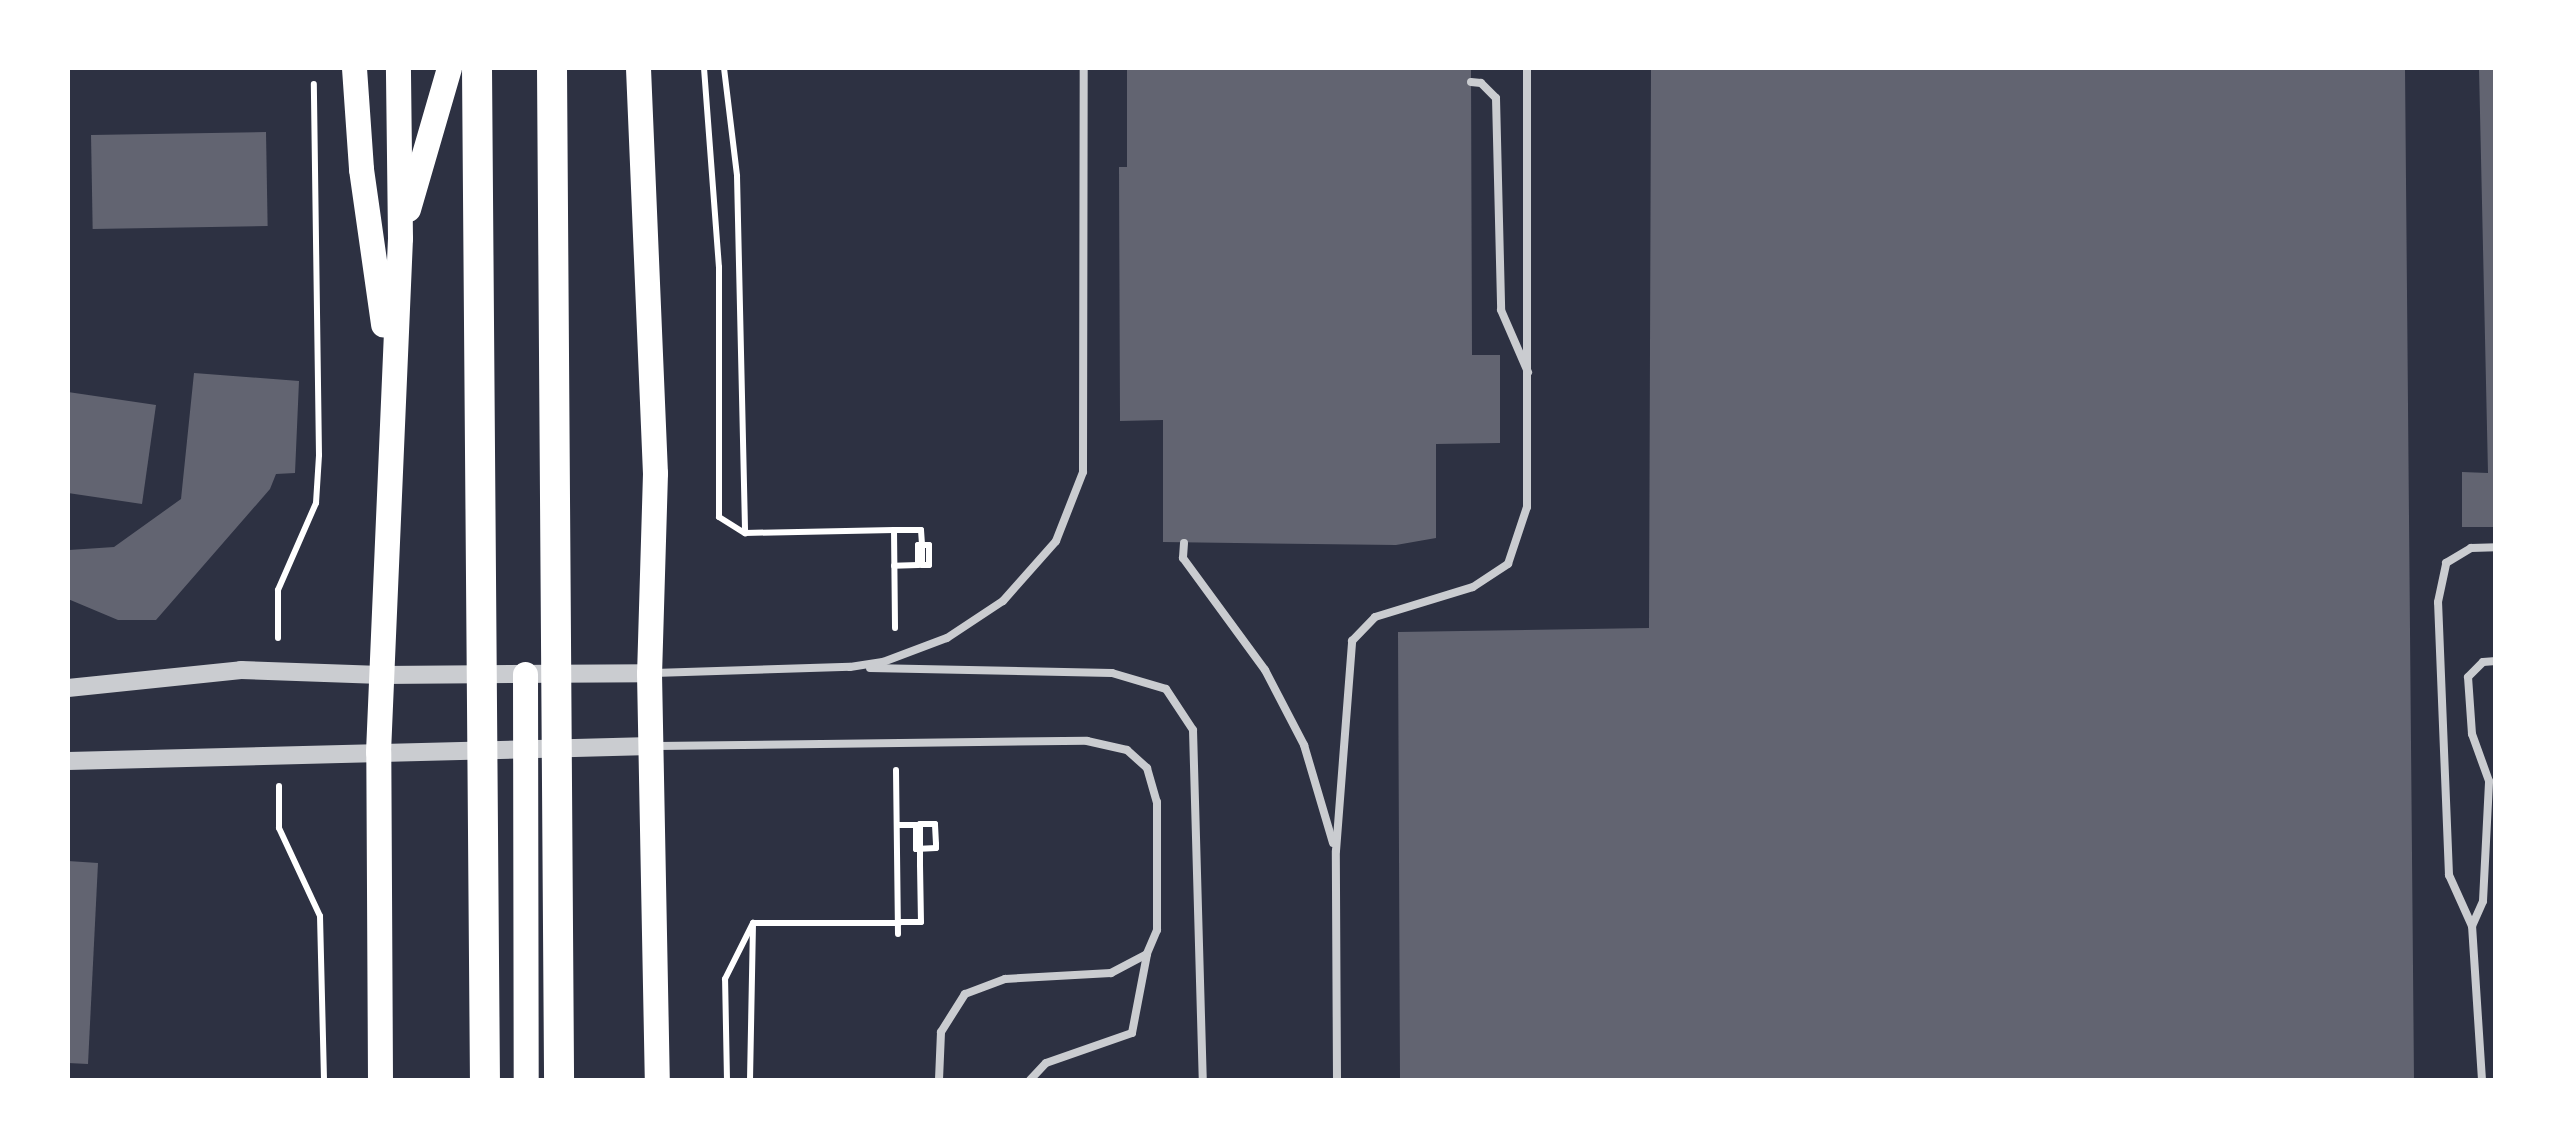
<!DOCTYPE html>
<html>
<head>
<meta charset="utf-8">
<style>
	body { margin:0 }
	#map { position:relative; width:2563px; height:1148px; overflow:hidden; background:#2d3142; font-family:"Fira Sans",sans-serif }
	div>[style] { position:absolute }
	.building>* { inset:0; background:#626471; transform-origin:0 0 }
	.path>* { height:6px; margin:-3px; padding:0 3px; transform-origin:3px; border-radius:3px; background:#fff }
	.service>* { height:8px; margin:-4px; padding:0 4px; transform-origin:4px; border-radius:4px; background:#caccd0 }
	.tertiary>* { height:18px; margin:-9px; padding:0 9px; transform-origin:9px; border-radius:9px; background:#caccd0 }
	.primary>* { height:25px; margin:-12.5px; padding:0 12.5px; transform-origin:12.5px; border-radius:12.5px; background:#fff }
	.motorway>* { height:30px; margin:-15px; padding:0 15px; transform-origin:15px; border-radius:15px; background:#fff }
	span { translate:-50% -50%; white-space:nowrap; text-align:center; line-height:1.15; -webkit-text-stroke:8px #fff; paint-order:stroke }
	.frame { position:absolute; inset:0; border:70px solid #fff; pointer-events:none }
</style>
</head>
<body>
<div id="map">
	<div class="building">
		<div style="clip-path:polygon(1127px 68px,1471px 68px,1472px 355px,1500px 355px,1500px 443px,1436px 444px,1436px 538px,1396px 545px,1163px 542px,1163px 420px,1120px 421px,1119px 167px,1127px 167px)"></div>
		<div style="clip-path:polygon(1651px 68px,2405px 68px,2414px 1080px,1400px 1080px,1398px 632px,1649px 628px)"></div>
		<div style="clip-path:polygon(2479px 68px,2496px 68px,2496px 527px,2462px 527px,2462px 472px,2488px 473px)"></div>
		<div style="left:266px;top:132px;width:94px;height:175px;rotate:89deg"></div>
		<div style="clip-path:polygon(194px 373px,299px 381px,295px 473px,276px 474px,270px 489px,156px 620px,118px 620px,68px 599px,69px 550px,114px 547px,181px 499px)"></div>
		<div style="clip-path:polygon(68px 392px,156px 405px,142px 504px,68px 493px)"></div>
		<div style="clip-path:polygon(68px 861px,98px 863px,88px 1064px,68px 1063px)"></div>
	</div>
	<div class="path">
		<div style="left:704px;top:68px;width:200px;rotate:85.7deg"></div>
		<div style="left:719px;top:267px;width:250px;rotate:90deg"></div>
		<div style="left:719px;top:517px;width:31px;rotate:32deg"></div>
		<div style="left:745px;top:533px;width:149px;rotate:-1.2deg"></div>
		<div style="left:894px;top:530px;width:98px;rotate:89.4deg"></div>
		<div style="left:724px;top:68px;width:109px;rotate:83.1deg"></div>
		<div style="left:737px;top:176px;width:355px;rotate:88.7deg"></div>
		<div style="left:894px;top:530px;width:27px"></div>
		<div style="left:921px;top:530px;width:14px;rotate:86deg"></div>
		<div style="left:922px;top:544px;width:21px;rotate:90deg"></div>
		<div style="left:922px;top:565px;width:7px"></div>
		<div style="left:929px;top:565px;width:20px;rotate:-90deg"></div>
		<div style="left:929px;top:545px;width:11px;rotate:180deg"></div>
		<div style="left:918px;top:545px;width:20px;rotate:90deg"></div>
		<div style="left:918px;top:565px;width:24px;rotate:178deg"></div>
		<div style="left:278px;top:638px;width:48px;rotate:-90deg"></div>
		<div style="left:278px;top:590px;width:95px;rotate:-66.4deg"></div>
		<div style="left:316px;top:503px;width:48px;rotate:-86.4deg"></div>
		<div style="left:319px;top:455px;width:371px;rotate:-90.8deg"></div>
		<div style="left:896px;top:770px;width:164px;rotate:89.3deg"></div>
		<div style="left:279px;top:786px;width:42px;rotate:90deg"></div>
		<div style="left:279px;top:828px;width:97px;rotate:65deg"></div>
		<div style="left:320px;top:916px;width:164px;rotate:88.6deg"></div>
		<div style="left:897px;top:825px;width:19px"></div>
		<div style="left:916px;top:825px;width:24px;rotate:90deg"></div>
		<div style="left:916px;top:849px;width:20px;rotate:-3deg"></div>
		<div style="left:936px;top:848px;width:4px;rotate:-90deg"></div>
		<div style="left:936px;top:844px;width:20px;rotate:-93deg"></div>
		<div style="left:935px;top:824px;width:15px;rotate:180deg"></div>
		<div style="left:920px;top:824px;width:41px;rotate:90deg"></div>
		<div style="left:920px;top:865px;width:57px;rotate:89deg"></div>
		<div style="left:921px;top:922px;width:22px;rotate:180deg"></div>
		<div style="left:753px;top:923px;width:146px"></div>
		<div style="left:727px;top:1080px;width:101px;rotate:-91.1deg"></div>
		<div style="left:725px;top:979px;width:63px;rotate:-63.4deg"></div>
		<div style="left:750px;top:1080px;width:155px;rotate:-88.9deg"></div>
	</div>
	<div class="service">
		<div style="left:1471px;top:82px;width:10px;rotate:6deg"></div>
		<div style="left:1481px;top:83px;width:21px;rotate:45deg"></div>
		<div style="left:1496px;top:98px;width:212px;rotate:88.6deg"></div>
		<div style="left:1501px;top:310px;width:68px;rotate:66.5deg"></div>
		<div style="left:1184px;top:543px;width:15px;rotate:94deg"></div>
		<div style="left:1183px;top:558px;width:139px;rotate:53.8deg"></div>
		<div style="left:1265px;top:670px;width:85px;rotate:62.5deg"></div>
		<div style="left:1304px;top:745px;width:102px;rotate:73.5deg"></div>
		<div style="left:870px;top:668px;width:242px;rotate:1.2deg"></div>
		<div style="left:1112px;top:673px;width:56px;rotate:16.5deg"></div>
		<div style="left:1166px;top:689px;width:49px;rotate:56.6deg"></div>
		<div style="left:1193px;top:730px;width:350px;rotate:88.4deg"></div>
		<div style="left:654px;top:673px;width:196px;rotate:-1.8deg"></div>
		<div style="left:850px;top:667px;width:33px;rotate:-9deg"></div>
		<div style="left:883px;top:662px;width:68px;rotate:-20.6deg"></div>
		<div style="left:947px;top:638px;width:67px;rotate:-33.5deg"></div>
		<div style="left:1003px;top:601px;width:80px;rotate:-48.5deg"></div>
		<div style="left:1056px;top:541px;width:74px;rotate:-68.6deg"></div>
		<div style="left:1083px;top:472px;width:404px;rotate:-89.9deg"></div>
		<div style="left:657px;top:746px;width:430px;rotate:-0.7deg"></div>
		<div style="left:1087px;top:741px;width:41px;rotate:12.7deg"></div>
		<div style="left:1127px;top:750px;width:27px;rotate:42deg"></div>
		<div style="left:1147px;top:768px;width:35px;rotate:74deg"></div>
		<div style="left:1157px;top:802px;width:128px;rotate:90deg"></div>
		<div style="left:1157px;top:930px;width:26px;rotate:113deg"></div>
		<div style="left:1147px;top:954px;width:41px;rotate:152.2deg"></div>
		<div style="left:1111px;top:973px;width:106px;rotate:176.8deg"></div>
		<div style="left:1005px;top:979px;width:43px;rotate:159.4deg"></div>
		<div style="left:965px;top:994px;width:45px;rotate:122.3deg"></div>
		<div style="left:941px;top:1032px;width:48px;rotate:92.4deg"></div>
		<div style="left:2472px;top:926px;width:27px;rotate:-66deg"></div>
		<div style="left:2483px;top:901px;width:120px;rotate:-87.1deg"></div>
		<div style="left:2489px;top:781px;width:50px;rotate:-109.9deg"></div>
		<div style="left:2472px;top:734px;width:57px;rotate:-94deg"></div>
		<div style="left:2468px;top:677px;width:21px;rotate:-45deg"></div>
		<div style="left:2483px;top:662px;width:13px;rotate:-4deg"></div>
		<div style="left:1030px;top:1080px;width:23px;rotate:-47deg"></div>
		<div style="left:1046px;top:1063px;width:91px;rotate:-19.2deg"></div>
		<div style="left:1132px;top:1033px;width:80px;rotate:-79.2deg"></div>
		<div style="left:1337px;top:1080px;width:229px;rotate:-90.3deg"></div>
		<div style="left:1336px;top:851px;width:211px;rotate:-85.6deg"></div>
		<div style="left:1352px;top:641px;width:33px;rotate:-46deg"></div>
		<div style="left:1375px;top:617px;width:102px;rotate:-17deg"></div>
		<div style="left:1473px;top:587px;width:42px;rotate:-33.3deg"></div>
		<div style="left:1508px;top:564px;width:60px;rotate:-71.6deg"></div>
		<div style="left:1527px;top:507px;width:439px;rotate:-90deg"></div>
		<div style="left:2482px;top:1080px;width:154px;rotate:-93.7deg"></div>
		<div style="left:2472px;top:926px;width:56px;rotate:-114.3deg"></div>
		<div style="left:2449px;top:875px;width:273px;rotate:-92.3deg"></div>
		<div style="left:2438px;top:602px;width:40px;rotate:-78deg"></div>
		<div style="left:2446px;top:563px;width:29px;rotate:-31deg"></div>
		<div style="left:2471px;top:548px;width:25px;rotate:-2deg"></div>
	</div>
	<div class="tertiary">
		<div style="left:68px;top:688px;width:174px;rotate:-5.9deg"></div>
		<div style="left:241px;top:670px;width:140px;rotate:2deg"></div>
		<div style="left:381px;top:675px;width:268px;rotate:-0.4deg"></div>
		<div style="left:68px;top:761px;width:583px;rotate:-1.47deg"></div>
	</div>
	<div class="primary">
		<div style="left:354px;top:68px;width:101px;rotate:86deg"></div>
		<div style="left:361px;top:169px;width:157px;rotate:81.9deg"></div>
		<div style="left:638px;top:68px;width:405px;rotate:87.6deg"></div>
		<div style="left:655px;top:473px;width:200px;rotate:91.7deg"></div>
		<div style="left:649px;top:673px;width:407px;rotate:88.9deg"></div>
		<div style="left:408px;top:209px;width:147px;rotate:-73.8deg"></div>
		<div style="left:525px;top:674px;width:406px;rotate:89.9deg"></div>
		<div style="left:380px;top:1080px;width:328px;rotate:-90.3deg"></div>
		<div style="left:378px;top:752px;width:514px;rotate:-87.55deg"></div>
		<div style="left:400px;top:238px;width:170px;rotate:-90.7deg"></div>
	</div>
	<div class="motorway">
		<div style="left:477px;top:68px;width:1012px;rotate:89.55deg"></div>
		<div style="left:552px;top:68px;width:1012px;rotate:89.6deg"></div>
	</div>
	<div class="frame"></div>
</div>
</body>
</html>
